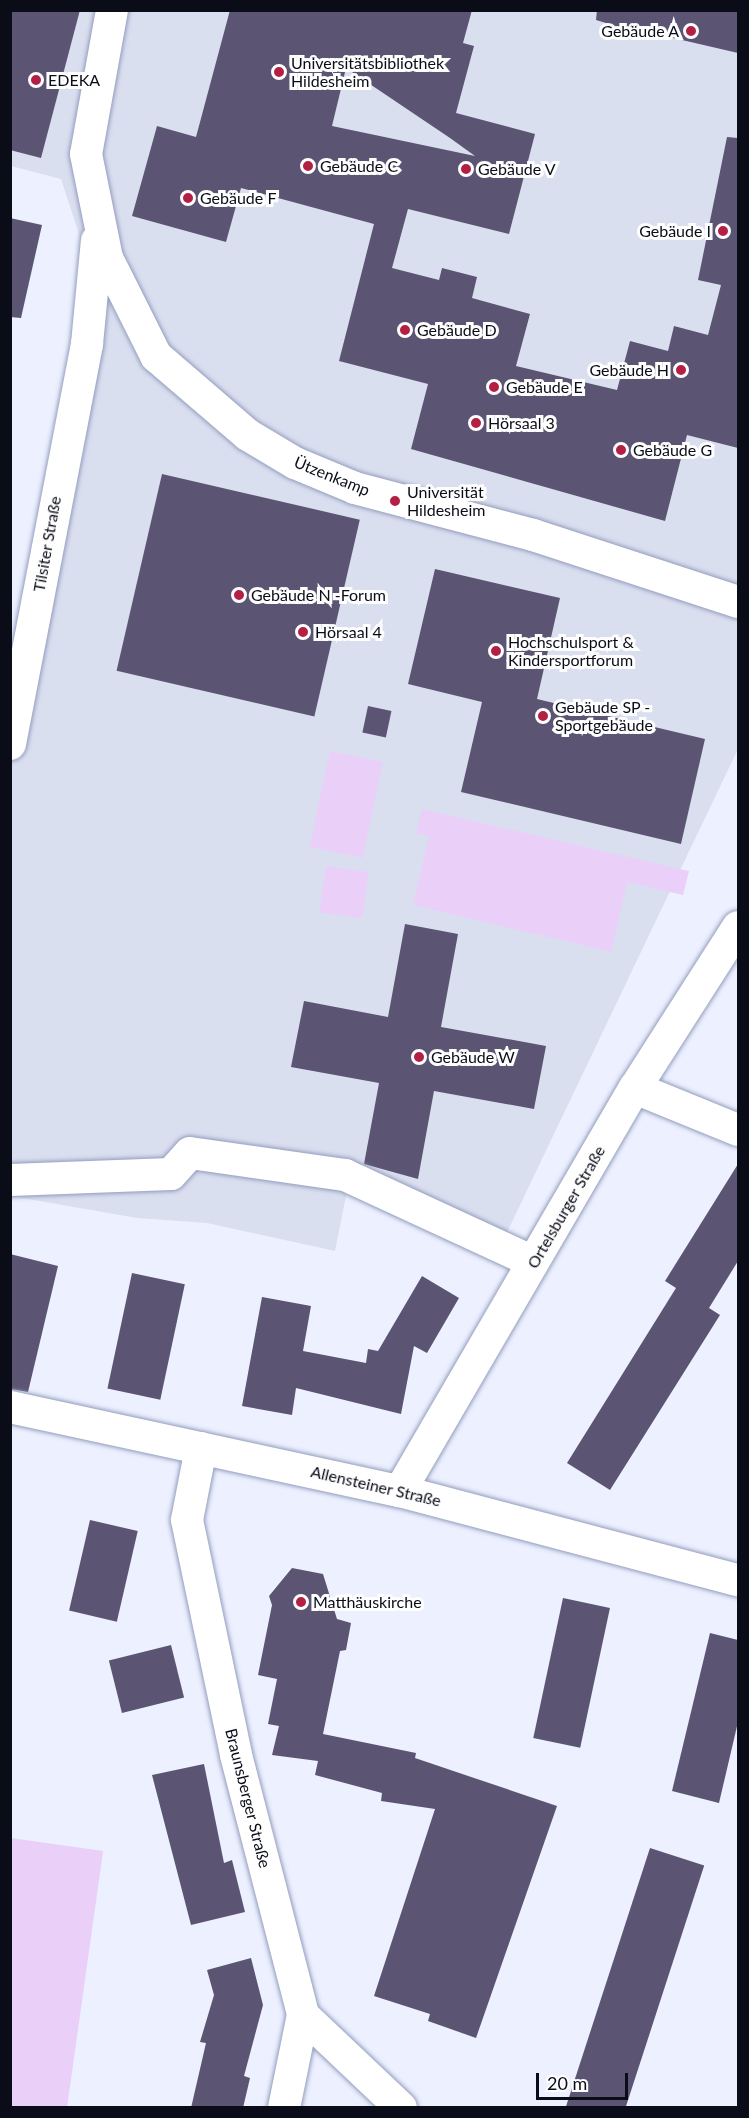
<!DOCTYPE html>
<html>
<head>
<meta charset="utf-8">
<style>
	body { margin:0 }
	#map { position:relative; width:749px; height:2118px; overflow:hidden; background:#ecf0ff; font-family:Lato,sans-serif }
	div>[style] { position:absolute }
	.built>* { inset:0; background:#dadff0 }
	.green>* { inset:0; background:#eacff9; transform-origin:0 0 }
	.building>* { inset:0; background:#5b5573; transform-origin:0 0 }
	.roads { filter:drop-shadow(0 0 2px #939dbd) drop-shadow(0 0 2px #939dbd) }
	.minor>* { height:32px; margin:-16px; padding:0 16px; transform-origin:16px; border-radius:16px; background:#fff }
	.dots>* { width:16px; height:16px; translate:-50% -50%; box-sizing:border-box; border:3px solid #fefefe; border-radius:50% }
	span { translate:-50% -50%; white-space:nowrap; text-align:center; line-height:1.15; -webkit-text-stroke:6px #fefefe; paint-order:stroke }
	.poi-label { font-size:16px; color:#0a0d18 }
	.right { translate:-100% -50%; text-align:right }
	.left { translate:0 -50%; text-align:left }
	.street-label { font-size:16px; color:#0a0d18 }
	.frame { position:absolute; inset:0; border:12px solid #0a0d18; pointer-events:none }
	.scale { position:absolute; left:536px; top:2073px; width:92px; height:27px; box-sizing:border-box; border:3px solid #0a0d18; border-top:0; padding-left:8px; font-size:18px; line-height:21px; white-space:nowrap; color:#0a0d18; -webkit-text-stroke:4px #fefefe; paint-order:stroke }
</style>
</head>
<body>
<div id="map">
	<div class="built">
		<div style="clip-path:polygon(10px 11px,738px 11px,738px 749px,499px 1249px,348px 1186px,335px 1251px,207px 1223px,137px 1218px,11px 1196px,11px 731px,91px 271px,61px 179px,11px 166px)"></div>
	</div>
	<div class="green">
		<div style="left:330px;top:751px;width:54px;height:98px;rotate:12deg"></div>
		<div style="clip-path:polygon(422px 809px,689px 871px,683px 895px,627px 882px,611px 952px,413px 905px,429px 836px,416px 833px)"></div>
		<div style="left:326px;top:866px;width:43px;height:47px;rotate:8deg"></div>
		<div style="left:11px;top:1838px;width:93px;height:269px;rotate:8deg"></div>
	</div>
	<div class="building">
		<div style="clip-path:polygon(10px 10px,80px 10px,41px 158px,10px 150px)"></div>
		<div style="clip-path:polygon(evenodd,230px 10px,472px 10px,463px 43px,474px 46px,456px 113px,535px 134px,509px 234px,408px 209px,392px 268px,439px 280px,442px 268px,477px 277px,472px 298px,530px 314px,516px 366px,617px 390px,630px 341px,668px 351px,674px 326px,708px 335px,721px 285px,698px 280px,727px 137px,738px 138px,738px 448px,687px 435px,665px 521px,411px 449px,428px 384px,339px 361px,374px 224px,241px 188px,226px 242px,132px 216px,157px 126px,196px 137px,230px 10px,346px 68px,450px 138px,475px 156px,332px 126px,346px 68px)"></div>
		<div style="clip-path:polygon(597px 10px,738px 10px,738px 53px,639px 30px,626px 37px,610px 32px,606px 23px,596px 20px)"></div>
		<div style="clip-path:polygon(10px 218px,42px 225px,21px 318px,10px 317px)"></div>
		<div style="left:162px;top:474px;width:203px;height:202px;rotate:13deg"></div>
		<div style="clip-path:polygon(435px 569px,560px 598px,537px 699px,705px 739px,681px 844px,461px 792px,482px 702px,408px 684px)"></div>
		<div style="left:368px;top:706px;width:24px;height:27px;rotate:12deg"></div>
		<div style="clip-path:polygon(405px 924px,458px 934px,441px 1027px,546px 1046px,534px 1109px,434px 1091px,418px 1179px,364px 1164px,379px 1083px,291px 1067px,304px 1001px,388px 1017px)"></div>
		<div style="clip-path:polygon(738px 1164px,738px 1261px,709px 1308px,720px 1315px,610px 1490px,567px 1463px,676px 1288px,665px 1281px)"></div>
		<div style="clip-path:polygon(10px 1254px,58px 1266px,28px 1392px,10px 1389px)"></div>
		<div style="left:132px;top:1273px;width:54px;height:118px;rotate:12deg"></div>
		<div style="clip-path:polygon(422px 1276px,459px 1298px,427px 1353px,414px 1346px,401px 1414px,296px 1388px,292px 1415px,242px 1406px,262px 1297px,311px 1306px,303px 1351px,366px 1363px,368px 1349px,378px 1351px)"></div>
		<div style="left:90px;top:1520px;width:49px;height:93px;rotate:13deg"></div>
		<div style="clip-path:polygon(292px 1568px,323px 1574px,337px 1619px,351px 1623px,346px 1650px,340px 1651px,323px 1734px,416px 1753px,415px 1758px,557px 1806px,476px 2038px,428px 2021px,430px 2014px,374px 1996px,435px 1809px,381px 1801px,382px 1793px,315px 1775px,318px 1761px,272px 1755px,279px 1726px,268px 1724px,277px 1679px,258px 1675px,272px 1605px,269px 1596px)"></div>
		<div style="left:563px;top:1598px;width:48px;height:143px;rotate:12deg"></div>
		<div style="clip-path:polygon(710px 1633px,738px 1640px,738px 1722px,719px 1803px,672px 1791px)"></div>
		<div style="left:171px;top:1645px;width:54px;height:64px;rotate:76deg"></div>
		<div style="clip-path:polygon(204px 1764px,224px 1863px,232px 1860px,245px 1912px,191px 1925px,152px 1775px)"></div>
		<div style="left:650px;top:1848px;width:57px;height:275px;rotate:18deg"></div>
		<div style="clip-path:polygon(251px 1958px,263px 2005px,244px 2076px,250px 2078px,243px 2108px,191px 2108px,206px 2043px,200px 2042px,214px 1995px,207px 1970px)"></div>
	</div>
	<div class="roads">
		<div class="minor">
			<div style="left:112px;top:10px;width:146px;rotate:100.2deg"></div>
			<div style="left:86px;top:154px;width:106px;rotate:78.6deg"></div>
			<div style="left:107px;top:258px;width:110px;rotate:63.4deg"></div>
			<div style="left:156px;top:356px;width:121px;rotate:40.7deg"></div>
			<div style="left:248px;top:435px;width:55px;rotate:30.8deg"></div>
			<div style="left:295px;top:463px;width:65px;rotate:22.6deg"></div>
			<div style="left:355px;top:488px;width:184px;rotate:14.8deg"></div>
			<div style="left:533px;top:535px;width:216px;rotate:18.1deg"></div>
			<div style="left:10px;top:744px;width:407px;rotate:-79.1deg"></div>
			<div style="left:87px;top:344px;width:104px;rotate:-84.5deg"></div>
			<div style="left:635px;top:1088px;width:111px;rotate:22.2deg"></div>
			<div style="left:10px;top:1180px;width:161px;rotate:-2.1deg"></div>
			<div style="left:171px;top:1174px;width:28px;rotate:-48deg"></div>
			<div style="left:190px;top:1153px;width:157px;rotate:8.1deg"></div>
			<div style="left:345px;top:1175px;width:207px;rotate:24.8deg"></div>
			<div style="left:10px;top:1407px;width:399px;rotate:12.2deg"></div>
			<div style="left:400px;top:1491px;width:350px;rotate:14.8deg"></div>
			<div style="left:201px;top:1448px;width:73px;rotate:101deg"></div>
			<div style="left:187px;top:1520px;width:240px;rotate:78.2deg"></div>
			<div style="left:236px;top:1755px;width:268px;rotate:75.5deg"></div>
			<div style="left:303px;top:2015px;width:135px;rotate:43.5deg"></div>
			<div style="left:400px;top:1491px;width:467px;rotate:-59.8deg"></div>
			<div style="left:635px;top:1088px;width:191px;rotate:-57.4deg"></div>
			<div style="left:284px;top:2108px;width:95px;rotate:-78.5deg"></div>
		</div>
	</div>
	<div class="dots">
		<div style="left:691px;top:31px;background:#b32043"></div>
		<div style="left:279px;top:72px;background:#b32043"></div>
		<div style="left:36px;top:80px;background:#b32043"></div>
		<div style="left:308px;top:166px;background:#b32043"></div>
		<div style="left:466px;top:169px;background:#b32043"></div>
		<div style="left:188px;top:198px;background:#b32043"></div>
		<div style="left:723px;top:231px;background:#b32043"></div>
		<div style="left:405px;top:330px;background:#b32043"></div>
		<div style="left:681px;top:370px;background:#b32043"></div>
		<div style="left:494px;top:387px;background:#b32043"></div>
		<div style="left:476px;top:423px;background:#b32043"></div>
		<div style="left:621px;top:450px;background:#b32043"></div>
		<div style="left:395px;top:501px;background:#b32043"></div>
		<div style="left:239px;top:595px;background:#b32043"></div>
		<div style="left:303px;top:632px;background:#b32043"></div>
		<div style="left:496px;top:651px;background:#b32043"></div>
		<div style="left:543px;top:716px;background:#b32043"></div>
		<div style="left:419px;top:1057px;background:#b32043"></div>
		<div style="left:301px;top:1602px;background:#b32043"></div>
	</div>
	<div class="poi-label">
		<span class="right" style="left:679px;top:31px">Gebäude A</span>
		<span class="left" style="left:291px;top:72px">Universitätsbibliothek<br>Hildesheim</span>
		<span class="left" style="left:48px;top:80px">EDEKA</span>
		<span class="left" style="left:320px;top:166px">Gebäude C</span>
		<span class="left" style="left:478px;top:169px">Gebäude V</span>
		<span class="left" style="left:200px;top:198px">Gebäude F</span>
		<span class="right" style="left:711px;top:231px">Gebäude I</span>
		<span class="left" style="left:417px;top:330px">Gebäude D</span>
		<span class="right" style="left:669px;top:370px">Gebäude H</span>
		<span class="left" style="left:506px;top:387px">Gebäude E</span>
		<span class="left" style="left:488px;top:423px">Hörsaal 3</span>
		<span class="left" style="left:633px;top:450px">Gebäude G</span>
		<span class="left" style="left:407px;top:501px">Universität<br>Hildesheim</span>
		<span class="left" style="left:251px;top:595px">Gebäude N -Forum</span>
		<span class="left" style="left:315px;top:632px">Hörsaal 4</span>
		<span class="left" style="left:508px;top:651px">Hochschulsport &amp;<br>Kindersportforum</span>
		<span class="left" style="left:555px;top:716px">Gebäude SP -<br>Sportgebäude</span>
		<span class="left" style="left:431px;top:1057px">Gebäude W</span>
		<span class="left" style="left:313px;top:1602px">Matthäuskirche</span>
	</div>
	<div class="street-label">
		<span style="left:332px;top:476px;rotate:22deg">Ützenkamp</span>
		<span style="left:47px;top:544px;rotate:-80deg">Tilsiter Straße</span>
		<span style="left:566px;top:1207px;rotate:-60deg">Ortelsburger Straße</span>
		<span style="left:376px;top:1486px;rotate:13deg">Allensteiner Straße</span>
		<span style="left:248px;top:1798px;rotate:76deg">Braunsberger Straße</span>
	</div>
	<div class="frame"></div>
	<div class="scale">20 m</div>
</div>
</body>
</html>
